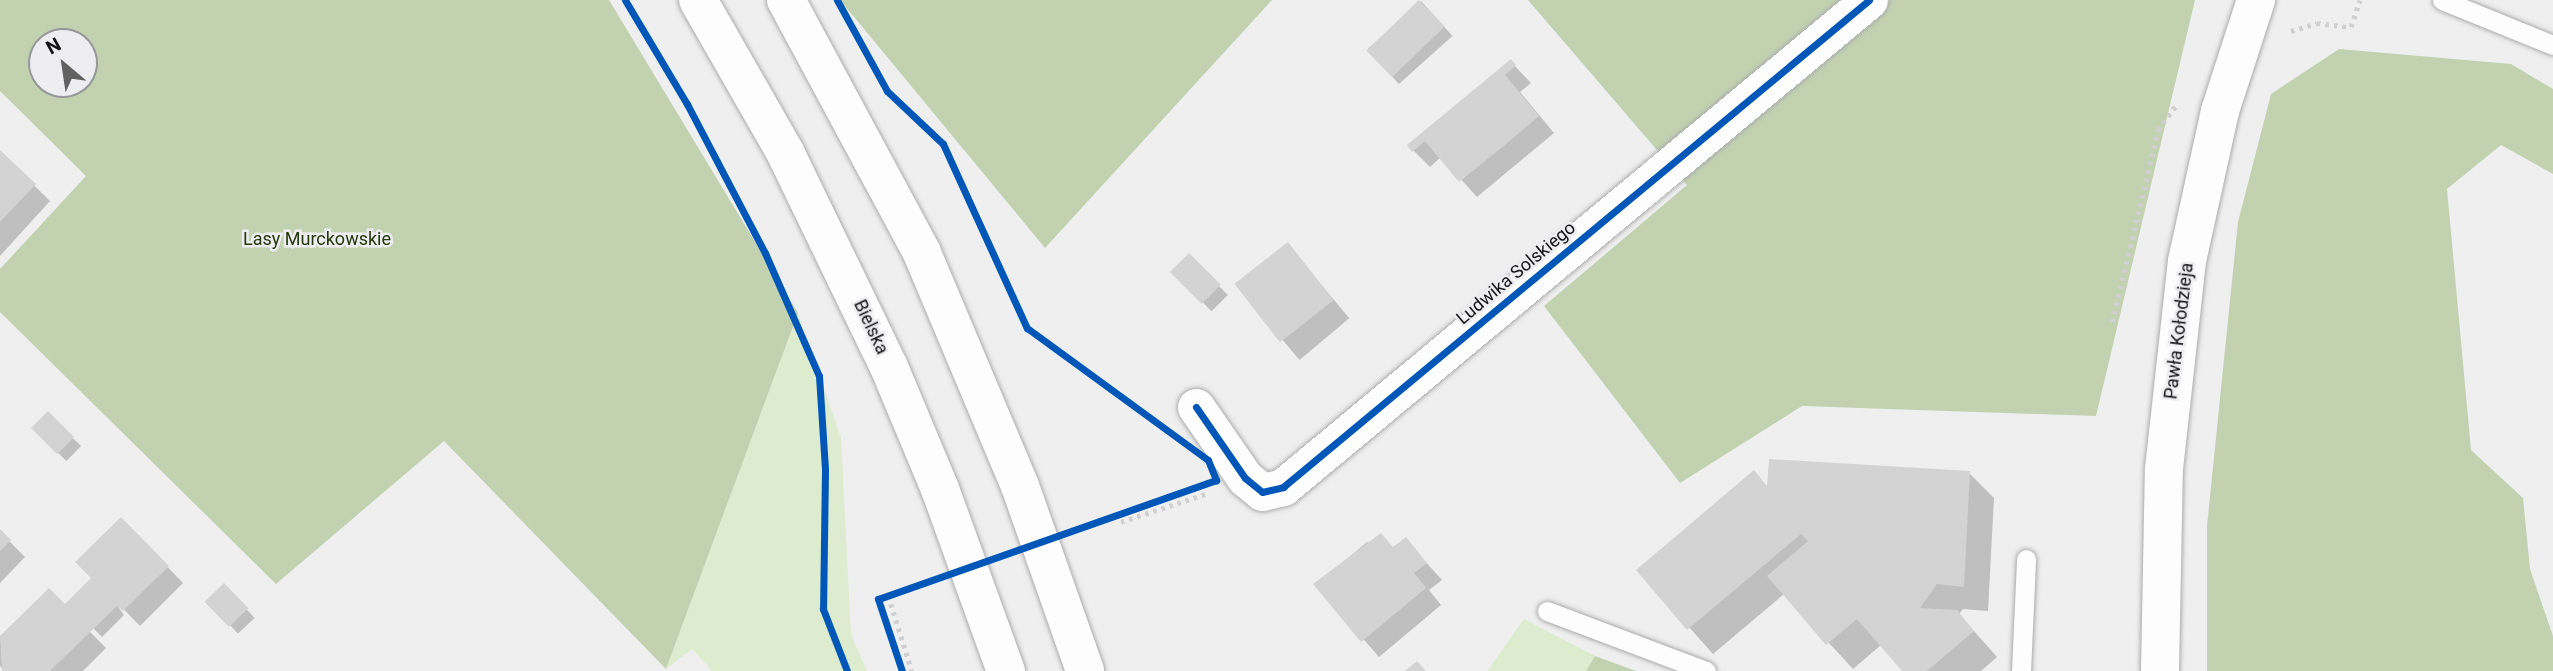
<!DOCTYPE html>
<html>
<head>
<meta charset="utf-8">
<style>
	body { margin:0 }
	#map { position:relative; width:2553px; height:671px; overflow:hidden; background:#efeff0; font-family:Roboto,sans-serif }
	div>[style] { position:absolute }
	.green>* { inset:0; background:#ddecce }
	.forest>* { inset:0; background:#c2d2b1 }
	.shadow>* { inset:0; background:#0003; transform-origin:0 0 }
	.building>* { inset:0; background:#d4d3d3; transform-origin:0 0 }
	.path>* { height:4.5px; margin-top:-2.25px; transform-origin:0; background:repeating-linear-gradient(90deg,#d0d0d1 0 3.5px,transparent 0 8.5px) }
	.roads { filter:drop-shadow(0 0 2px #acacac) drop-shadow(0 0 2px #acacac) }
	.service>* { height:19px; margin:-9.5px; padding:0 9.5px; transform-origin:9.5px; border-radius:9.5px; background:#fdfdfd }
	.minor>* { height:37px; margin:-18.5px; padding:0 18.5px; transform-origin:18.5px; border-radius:18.5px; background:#fdfdfd }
	.tertiary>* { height:38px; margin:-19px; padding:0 19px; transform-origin:19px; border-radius:19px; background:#fdfdfd }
	.primary>* { height:38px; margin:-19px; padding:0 19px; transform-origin:19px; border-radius:19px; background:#fdfdfd }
	.cycleway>* { height:7px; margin:-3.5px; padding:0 3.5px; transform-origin:3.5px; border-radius:3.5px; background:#0057b8 }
	span { translate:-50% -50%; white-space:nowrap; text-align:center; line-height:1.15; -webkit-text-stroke:5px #eeeef1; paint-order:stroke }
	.park-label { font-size:18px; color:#25380b }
	.street-label { font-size:18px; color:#141415 }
	.north { position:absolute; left:28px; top:28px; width:70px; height:70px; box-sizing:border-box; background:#eeeef1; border:2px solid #979799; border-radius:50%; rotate:331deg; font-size:19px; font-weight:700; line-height:28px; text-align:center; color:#141415 }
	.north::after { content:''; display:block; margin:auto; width:24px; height:32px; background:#616162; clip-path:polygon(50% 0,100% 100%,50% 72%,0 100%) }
</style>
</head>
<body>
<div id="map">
	<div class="green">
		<div style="clip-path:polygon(798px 313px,841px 438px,851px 635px,867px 671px,712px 671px,692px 649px,666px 669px)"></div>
		<div style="clip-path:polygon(1524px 619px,1595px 656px,1586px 671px,1487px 671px)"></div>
	</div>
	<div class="forest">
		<div style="clip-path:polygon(evenodd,0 0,609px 0,798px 313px,666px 669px,444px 441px,276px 584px,0 312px,0 269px,86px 176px,0 91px,0 0,42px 42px,84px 42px,84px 84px,42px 84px,42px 42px)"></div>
		<div style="clip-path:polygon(840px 0,1272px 0,1045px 248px)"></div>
		<div style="clip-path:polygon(1528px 0,2195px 0,2096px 416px,1802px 406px,1680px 483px,1544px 306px,1687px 185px)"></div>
		<div style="clip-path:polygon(2339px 49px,2511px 64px,2553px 89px,2553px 174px,2501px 145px,2447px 189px,2471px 450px,2523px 498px,2530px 569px,2553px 636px,2553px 671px,2207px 671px,2207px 526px,2238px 222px,2271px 94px)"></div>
		<div style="clip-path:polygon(1595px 656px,1636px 671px,1586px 671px)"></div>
	</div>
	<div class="shadow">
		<div style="left:1421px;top:1px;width:47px;height:72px;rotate:48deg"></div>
		<div style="clip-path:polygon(1511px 62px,1531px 83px,1520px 92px,1554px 133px,1477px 197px,1441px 157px,1430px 167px,1409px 146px)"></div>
		<div style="clip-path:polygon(0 152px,50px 201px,0 256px)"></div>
		<div style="left:1287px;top:244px;width:97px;height:65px;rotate:50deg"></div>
		<div style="left:1189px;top:256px;width:55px;height:23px;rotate:45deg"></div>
		<div style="left:48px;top:414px;width:46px;height:21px;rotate:44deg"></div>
		<div style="clip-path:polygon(1969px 473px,1994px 498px,1988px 611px,1963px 609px,1959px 614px,1997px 657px,1981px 671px,1904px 671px,1881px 645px,1853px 669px,1784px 594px,1713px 654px,1638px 570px,1769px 488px)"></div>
		<div style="clip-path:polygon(121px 519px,183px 583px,140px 626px,109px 594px,124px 615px,102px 637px,68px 603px,93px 578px)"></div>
		<div style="clip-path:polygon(0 532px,25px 557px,0 583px)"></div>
		<div style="clip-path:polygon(1405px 539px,1442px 580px,1429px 590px,1441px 605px,1379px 657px,1316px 585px,1367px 542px,1394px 549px)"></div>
		<div style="left:224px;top:585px;width:45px;height:23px;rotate:47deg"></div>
		<div style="clip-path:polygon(49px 590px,106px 648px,83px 671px,5px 671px,0 666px,0 638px)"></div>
	</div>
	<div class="building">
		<div style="left:1419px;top:0;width:37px;height:73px;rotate:46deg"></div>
		<div style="clip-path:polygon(1511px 59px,1516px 65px,1505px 75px,1539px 116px,1500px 149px,1459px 182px,1425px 141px,1412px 152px,1407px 145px)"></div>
		<div style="clip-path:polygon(0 150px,36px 184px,0 222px)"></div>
		<div style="left:1288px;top:242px;width:74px;height:68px;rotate:52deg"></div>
		<div style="left:1189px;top:253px;width:45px;height:27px;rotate:45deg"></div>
		<div style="left:48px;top:411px;width:37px;height:24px;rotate:45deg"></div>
		<div style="clip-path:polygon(1769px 459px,1970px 471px,1964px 587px,1937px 584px,1920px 608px,1957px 610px,1974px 631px,1927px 671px,1902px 671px,1857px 619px,1826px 645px,1767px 576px,1808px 541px,1801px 534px,1687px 630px,1636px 570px,1754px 470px,1767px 486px)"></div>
		<div style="clip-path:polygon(121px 517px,169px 566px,123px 611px,117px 606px,50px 671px,2px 671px,0 636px,49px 588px,65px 604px,91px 578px,75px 562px)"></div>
		<div style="clip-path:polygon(0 529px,11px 540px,0 551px)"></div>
		<div style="clip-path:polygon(1381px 533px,1393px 547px,1406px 537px,1427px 563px,1414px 573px,1426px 588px,1361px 642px,1313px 584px)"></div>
		<div style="left:224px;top:583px;width:35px;height:27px;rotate:46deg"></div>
		<div style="clip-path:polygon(1417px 661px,1426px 671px,1405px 671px)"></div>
	</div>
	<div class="path">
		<div style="left:2291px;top:31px;width:27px;rotate:-17deg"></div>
		<div style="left:2317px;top:23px;width:34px;rotate:7deg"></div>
		<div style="left:2351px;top:27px;width:28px;rotate:-72deg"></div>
		<div style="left:2112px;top:322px;width:197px;rotate:-76.5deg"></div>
		<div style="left:2158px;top:130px;width:31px;rotate:-54deg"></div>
		<div style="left:1121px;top:522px;width:89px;rotate:-18.4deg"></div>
		<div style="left:891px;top:604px;width:70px;rotate:72.6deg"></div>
	</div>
	<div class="roads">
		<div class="service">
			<div style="left:2442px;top:0;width:120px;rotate:22.1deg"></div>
			<div style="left:1547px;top:611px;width:170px;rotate:20.7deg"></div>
			<div style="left:2021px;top:671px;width:112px;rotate:-87.4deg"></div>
		</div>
		<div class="minor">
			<div style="left:1196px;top:407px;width:86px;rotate:55.4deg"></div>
			<div style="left:1245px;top:478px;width:22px;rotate:39deg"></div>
			<div style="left:1262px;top:492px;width:22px;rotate:-13deg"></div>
			<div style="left:1283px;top:487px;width:762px;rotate:-39.73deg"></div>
		</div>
		<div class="tertiary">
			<div style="left:2160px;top:671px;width:202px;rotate:-88.9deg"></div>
			<div style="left:2164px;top:469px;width:209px;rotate:-83.7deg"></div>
			<div style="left:2187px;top:261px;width:154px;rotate:-77.6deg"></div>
			<div style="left:2220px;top:111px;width:117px;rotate:-72deg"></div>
		</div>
		<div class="primary">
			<div style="left:698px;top:0;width:175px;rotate:60.2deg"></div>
			<div style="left:785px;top:152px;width:239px;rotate:64.2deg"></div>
			<div style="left:889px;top:367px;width:132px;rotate:67.3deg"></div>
			<div style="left:940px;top:489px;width:194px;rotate:70.1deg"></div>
			<div style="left:786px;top:0;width:287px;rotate:61.7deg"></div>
			<div style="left:922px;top:253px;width:253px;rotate:67.2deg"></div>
			<div style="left:1020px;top:486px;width:196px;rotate:70.6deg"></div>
		</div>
	</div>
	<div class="cycleway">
		<div style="left:625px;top:0;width:121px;rotate:59.2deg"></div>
		<div style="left:687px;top:104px;width:168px;rotate:62.4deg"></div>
		<div style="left:765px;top:253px;width:134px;rotate:66.3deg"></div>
		<div style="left:819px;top:376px;width:94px;rotate:86.3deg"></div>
		<div style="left:825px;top:470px;width:139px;rotate:90.8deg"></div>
		<div style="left:823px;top:609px;width:66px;rotate:68.8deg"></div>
		<div style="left:837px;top:0;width:104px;rotate:61.2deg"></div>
		<div style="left:887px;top:91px;width:77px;rotate:43.4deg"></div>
		<div style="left:943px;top:144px;width:202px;rotate:65.5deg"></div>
		<div style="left:1027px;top:328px;width:224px;rotate:36.1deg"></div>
		<div style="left:1208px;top:460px;width:22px;rotate:68deg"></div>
		<div style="left:1216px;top:480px;width:358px;rotate:160.6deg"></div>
		<div style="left:878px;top:599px;width:76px;rotate:71.6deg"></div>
		<div style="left:1196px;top:407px;width:86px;rotate:55.4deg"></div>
		<div style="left:1245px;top:478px;width:22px;rotate:39deg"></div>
		<div style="left:1262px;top:492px;width:22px;rotate:-13deg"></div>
		<div style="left:1283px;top:487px;width:762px;rotate:-39.73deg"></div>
	</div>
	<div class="park-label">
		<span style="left:317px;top:239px">Lasy Murckowskie</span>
	</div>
	<div class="street-label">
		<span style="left:1516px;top:273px;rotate:-40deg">Ludwika Solskiego</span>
		<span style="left:871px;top:327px;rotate:65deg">Bielska</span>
		<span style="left:2179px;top:331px;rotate:-83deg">Pawła Kołodzieja</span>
	</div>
	<div class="north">N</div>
</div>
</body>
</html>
